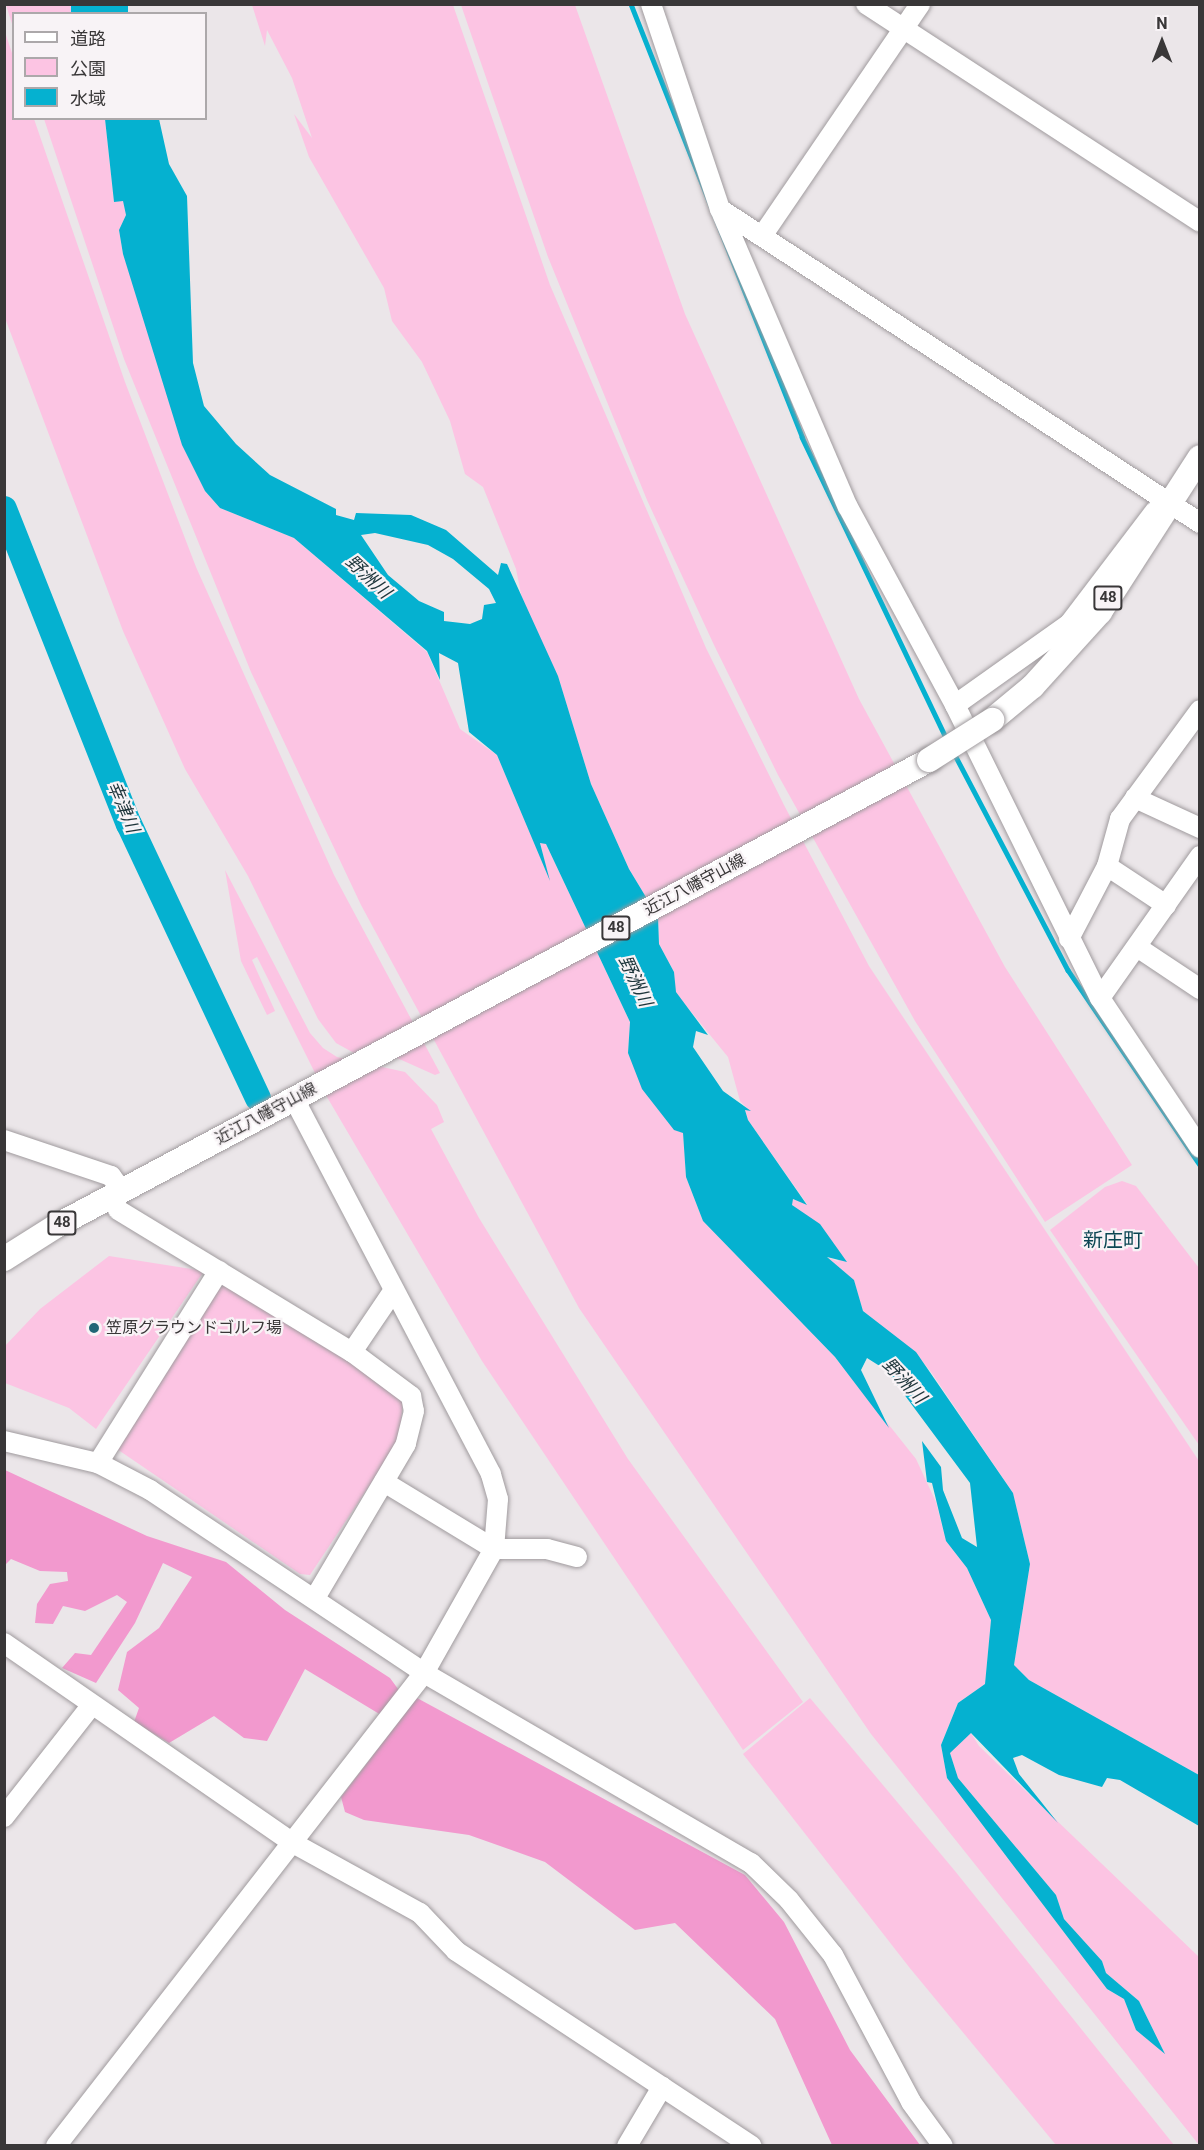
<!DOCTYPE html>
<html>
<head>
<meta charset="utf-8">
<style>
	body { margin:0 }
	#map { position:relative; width:1204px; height:2150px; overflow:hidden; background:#ebe6e9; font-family:Roboto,"Noto Sans JP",sans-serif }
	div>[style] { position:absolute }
	.green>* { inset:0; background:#fcc4e3 }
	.forest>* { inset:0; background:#f299ce }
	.water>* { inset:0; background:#05b1d0; transform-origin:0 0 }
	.stream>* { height:4.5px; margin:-2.25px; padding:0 2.25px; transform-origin:2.25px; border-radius:2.25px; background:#05b1d0 }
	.river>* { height:26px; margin:-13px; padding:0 13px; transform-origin:13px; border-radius:13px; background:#05b1d0 }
	.roads { filter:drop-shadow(0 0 2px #a09b9e) drop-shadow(0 0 2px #a09b9e) }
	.minor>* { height:20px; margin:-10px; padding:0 10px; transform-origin:10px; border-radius:10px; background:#fff }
	.major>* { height:24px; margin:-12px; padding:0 12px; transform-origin:12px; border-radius:12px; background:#fff }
	.bridges { filter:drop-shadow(0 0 2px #a09b9e) drop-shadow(0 0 2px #a09b9e) }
	.major-bridge>* { height:24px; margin:-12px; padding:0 12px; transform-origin:12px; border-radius:12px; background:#fff }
	.dots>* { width:16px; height:16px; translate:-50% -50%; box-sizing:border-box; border:3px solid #f8f3f6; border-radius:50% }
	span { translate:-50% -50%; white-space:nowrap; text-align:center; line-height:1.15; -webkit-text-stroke:4.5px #f8f3f6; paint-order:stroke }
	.shield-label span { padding:2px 4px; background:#f8f3f6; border:2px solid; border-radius:4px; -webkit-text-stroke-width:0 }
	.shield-label { font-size:15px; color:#393738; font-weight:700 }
	.street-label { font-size:16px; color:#393738 }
	.poi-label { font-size:16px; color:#393738 }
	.left { translate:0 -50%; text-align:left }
	.water-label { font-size:18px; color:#1e353b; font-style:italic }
	.quarter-label { font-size:20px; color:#0b4653 }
	.frame { position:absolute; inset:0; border:6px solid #393738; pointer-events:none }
	.legend { position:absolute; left:12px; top:12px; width:195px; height:108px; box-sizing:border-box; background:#f8f3f6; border:2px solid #aca8aa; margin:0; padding:8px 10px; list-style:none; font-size:18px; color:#393738 }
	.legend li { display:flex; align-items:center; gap:12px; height:30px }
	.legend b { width:30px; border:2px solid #aca8aa }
	.north { position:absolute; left:1132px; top:12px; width:60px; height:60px; -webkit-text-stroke:4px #f8f3f6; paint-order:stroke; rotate:0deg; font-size:16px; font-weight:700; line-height:24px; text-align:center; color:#393738 }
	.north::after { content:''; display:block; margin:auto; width:21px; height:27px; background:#393738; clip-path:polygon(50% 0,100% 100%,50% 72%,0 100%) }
</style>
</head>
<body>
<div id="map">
	<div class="green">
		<div style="clip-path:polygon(6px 5px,71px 5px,77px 13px,14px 14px,13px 27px)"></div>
		<div style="clip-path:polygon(252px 5px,453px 5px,550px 285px,706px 648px,784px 805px,869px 966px,1199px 1461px,1199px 1775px,1029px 1680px,1014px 1665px,1030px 1564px,1013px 1493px,931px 1372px,915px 1352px,863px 1311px,854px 1281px,827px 1257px,839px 1262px,792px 1205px,792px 1199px,807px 1204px,748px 1120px,745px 1109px,749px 1110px,740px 1101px,728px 1057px,675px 992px,674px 972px,659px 944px,658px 917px,629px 869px,591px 784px,558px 676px,524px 609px,516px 569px,483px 487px,465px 474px,450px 421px,422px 362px,392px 321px,384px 288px,309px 157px,294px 114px,312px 138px,292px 78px,267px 30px,265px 46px)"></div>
		<div style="clip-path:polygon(461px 5px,575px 5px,685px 314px,859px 699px,1005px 967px,1132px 1165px,1045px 1222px,915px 1021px,778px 775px,714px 645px,647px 500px,548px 257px)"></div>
		<div style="clip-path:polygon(4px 29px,13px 56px,14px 118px,34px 119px,125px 382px,196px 567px,334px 875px,440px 1073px,435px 1075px,397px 1058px,354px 1053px,336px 1043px,318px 1019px,248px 876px,185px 769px,123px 631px,5px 318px)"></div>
		<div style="clip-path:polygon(44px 119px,105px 119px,114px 202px,123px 200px,126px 215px,119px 230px,123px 254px,205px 491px,220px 508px,294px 538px,427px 652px,460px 729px,497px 755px,548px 875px,540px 842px,546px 844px,630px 1022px,628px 1053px,683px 1132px,686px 1177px,703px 1221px,835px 1357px,916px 1459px,936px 1502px,946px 1541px,967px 1568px,991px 1620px,985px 1684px,958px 1703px,941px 1745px,947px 1778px,1107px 1989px,1124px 1999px,1136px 2030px,1164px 2052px,1139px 2001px,1106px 1973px,1102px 1961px,1064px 1919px,1056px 1895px,958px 1778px,950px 1753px,960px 1739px,971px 1733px,979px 1746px,1199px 1957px,1199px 2145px,871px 1734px,579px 1308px,361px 905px,251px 672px,124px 359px)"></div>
		<div style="clip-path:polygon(225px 870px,310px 1033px,323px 1048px,337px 1057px,405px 1072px,437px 1105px,444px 1122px,431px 1129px,479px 1218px,628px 1459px,803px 1702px,743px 1750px,482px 1361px,327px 1097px,257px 957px,252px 960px,275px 1011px,267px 1015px,241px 961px)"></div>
		<div style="clip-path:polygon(1122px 1181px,1136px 1186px,1199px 1268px,1199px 1445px,1050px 1230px,1105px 1187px)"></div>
		<div style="clip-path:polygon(109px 1256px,204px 1271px,96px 1429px,69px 1408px,5px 1383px,4px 1347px,40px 1309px)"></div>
		<div style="clip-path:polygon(223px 1282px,393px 1385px,403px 1401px,399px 1441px,310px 1575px,300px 1574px,114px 1447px)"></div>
		<div style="clip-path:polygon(810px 1698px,955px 1871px,1174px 2145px,1056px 2145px,909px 1967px,743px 1754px)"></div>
	</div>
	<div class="forest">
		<div style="clip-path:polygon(5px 1470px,147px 1536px,226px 1562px,285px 1610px,390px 1678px,401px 1693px,381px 1715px,305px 1669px,267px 1741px,244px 1738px,214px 1716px,169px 1743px,134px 1722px,139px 1708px,118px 1690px,127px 1652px,159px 1628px,192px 1577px,163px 1563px,135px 1623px,96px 1683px,62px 1668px,75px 1653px,91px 1655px,127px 1602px,117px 1595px,85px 1611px,63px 1606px,53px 1624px,35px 1623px,37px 1604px,50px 1584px,68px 1581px,67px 1572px,40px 1571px,11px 1559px,5px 1565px)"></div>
		<div style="clip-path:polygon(417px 1698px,745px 1875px,784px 1922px,850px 2050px,920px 2145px,832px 2145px,775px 2019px,675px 1923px,635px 1930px,545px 1862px,469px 1835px,364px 1820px,345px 1812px,341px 1797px)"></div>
	</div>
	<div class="water">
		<div style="left:71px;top:5px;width:57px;height:10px"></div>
		<div style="clip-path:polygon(evenodd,105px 119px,159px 119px,169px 164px,187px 196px,193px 363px,204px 406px,236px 444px,270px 475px,336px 509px,336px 515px,354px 520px,356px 513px,411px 515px,446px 530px,498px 575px,501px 563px,507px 564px,558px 676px,591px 784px,629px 869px,658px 917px,659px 944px,674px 972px,676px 992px,708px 1035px,696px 1031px,693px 1047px,723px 1091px,751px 1111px,745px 1110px,748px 1120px,807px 1205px,793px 1199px,792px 1205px,820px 1224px,847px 1262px,827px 1257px,854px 1280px,863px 1311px,916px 1352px,1013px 1493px,1030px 1564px,1014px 1665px,1029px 1680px,1199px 1775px,1199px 1826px,1120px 1780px,1107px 1778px,1102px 1787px,1059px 1775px,1022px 1755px,1013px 1758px,1019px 1774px,1058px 1823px,971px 1733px,950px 1753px,958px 1778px,1056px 1895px,1064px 1919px,1102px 1961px,1106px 1973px,1139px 2001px,1165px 2054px,1136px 2030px,1124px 1999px,1107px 1989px,947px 1778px,941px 1745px,958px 1703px,985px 1684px,991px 1620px,967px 1568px,946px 1541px,932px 1483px,927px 1482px,922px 1441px,941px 1467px,943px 1490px,962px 1538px,977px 1547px,970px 1483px,886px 1370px,867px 1358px,861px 1370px,889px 1428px,835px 1357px,703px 1221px,686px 1177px,683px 1133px,674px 1130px,642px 1089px,628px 1053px,630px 1022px,546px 844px,540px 843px,550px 881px,497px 755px,469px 732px,458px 663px,439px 653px,440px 680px,427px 651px,294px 538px,220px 508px,205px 491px,182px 445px,123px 254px,119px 230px,126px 215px,123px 201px,114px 202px,105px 119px,375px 533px,428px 545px,453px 559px,489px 589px,496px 603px,484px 605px,482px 619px,470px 624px,444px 621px,444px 612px,419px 601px,388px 575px,361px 535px,375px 533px)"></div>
	</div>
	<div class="stream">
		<div style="left:631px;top:4px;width:466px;rotate:68.4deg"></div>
		<div style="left:802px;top:437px;width:336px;rotate:64.4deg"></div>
		<div style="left:954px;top:753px;width:245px;rotate:62.3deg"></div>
		<div style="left:1068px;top:970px;width:235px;rotate:55.9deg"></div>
	</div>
	<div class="river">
		<div style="left:4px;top:509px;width:339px;rotate:68.4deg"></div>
		<div style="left:129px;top:824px;width:303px;rotate:64.8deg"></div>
	</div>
	<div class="roads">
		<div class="minor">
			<div style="left:651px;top:4px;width:216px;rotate:71.4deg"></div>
			<div style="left:720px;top:209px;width:324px;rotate:66.8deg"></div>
			<div style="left:848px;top:507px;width:225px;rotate:61.6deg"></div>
			<div style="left:955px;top:705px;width:327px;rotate:63.7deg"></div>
			<div style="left:1100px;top:998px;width:180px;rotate:56.3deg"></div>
			<div style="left:866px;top:4px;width:399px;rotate:33.1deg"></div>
			<div style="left:720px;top:209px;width:574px;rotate:33.19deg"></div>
			<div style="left:762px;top:236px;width:281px;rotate:-55.7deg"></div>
			<div style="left:955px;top:705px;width:140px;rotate:-35.4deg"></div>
			<div style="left:1069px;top:624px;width:142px;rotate:-52.7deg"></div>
			<div style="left:1135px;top:798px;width:72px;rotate:24.8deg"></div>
			<div style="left:1107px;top:866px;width:71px;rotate:33.5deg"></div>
			<div style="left:1069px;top:939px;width:82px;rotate:-62.5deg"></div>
			<div style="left:1107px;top:866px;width:49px;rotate:-74.5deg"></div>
			<div style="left:1120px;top:819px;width:135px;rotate:-53.7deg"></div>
			<div style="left:1137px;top:947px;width:76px;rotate:33.7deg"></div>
			<div style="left:1100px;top:998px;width:174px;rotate:-54.8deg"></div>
			<div style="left:4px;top:1140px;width:113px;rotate:18.6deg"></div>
			<div style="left:111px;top:1176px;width:19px;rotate:54deg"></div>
			<div style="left:118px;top:1210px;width:274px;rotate:31.3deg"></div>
			<div style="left:352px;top:1352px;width:74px;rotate:36.7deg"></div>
			<div style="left:411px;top:1396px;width:15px;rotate:79deg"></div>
			<div style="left:414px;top:1411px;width:34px;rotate:104deg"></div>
			<div style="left:406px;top:1444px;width:179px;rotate:120.6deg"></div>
			<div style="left:352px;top:1352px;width:71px;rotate:-55.9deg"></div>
			<div style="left:4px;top:1441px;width:97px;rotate:13.2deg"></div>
			<div style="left:98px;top:1463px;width:59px;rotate:27.4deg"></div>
			<div style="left:150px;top:1490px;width:329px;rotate:33.7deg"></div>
			<div style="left:424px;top:1673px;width:378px;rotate:30.2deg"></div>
			<div style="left:751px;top:1863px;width:53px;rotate:44.2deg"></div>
			<div style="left:789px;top:1900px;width:70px;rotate:51.3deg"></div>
			<div style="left:833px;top:1955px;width:166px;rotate:62deg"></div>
			<div style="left:911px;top:2102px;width:54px;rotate:54deg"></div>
			<div style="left:98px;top:1463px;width:227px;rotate:-57.8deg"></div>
			<div style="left:384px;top:1482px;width:129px;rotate:31.3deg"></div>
			<div style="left:494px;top:1549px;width:53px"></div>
			<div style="left:547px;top:1549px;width:31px;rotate:15deg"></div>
			<div style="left:4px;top:1643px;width:351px;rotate:34.7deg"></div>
			<div style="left:293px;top:1843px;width:145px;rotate:28.9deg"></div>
			<div style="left:420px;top:1913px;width:52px;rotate:46.5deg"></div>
			<div style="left:456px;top:1951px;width:354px;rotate:33.4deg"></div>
			<div style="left:4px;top:1817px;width:141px;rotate:-51.9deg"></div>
			<div style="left:56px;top:2146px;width:599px;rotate:-52.12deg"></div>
			<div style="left:424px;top:1673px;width:142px;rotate:-60.6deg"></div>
			<div style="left:494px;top:1549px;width:50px;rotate:-85.4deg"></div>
			<div style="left:498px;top:1499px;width:26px;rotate:-106deg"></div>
			<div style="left:491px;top:1474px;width:424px;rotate:-117.7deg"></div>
			<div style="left:627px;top:2146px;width:69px;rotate:-59.3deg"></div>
		</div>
		<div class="major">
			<div style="left:992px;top:720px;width:53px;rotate:-39.7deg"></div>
			<div style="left:1033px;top:686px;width:100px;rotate:-47.8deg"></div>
			<div style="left:1100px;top:612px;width:184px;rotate:-57.2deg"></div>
			<div style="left:4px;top:1259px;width:62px;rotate:-32.4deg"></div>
			<div style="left:56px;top:1226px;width:990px;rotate:-28.09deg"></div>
		</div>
	</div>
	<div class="bridges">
		<div class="major-bridge">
			<div style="left:929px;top:760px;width:75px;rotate:-32.4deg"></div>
		</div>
	</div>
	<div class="dots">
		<div style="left:94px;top:1328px;background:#206676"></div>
	</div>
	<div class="shield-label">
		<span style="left:1108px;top:598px">48</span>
		<span style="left:616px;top:928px">48</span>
		<span style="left:62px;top:1223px">48</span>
	</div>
	<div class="street-label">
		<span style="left:695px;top:885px;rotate:-28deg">近江八幡守山線</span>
		<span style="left:266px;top:1114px;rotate:-28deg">近江八幡守山線</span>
	</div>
	<div class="poi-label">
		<span class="left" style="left:106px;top:1328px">笠原グラウンドゴルフ場</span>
	</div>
	<div class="water-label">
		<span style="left:368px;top:577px;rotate:43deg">野洲川</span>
		<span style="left:123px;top:807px;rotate:67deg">幸津川</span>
		<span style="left:635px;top:981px;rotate:65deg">野洲川</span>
		<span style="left:904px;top:1381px;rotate:47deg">野洲川</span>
	</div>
	<div class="quarter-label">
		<span style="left:1113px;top:1240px">新庄町</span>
	</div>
	<div class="frame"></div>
	<ul class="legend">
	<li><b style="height:8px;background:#fff"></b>道路</li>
	<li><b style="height:16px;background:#fcc4e3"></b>公園</li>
	<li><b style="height:16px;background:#05b1d0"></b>水域</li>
	</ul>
	<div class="north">N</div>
</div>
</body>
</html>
